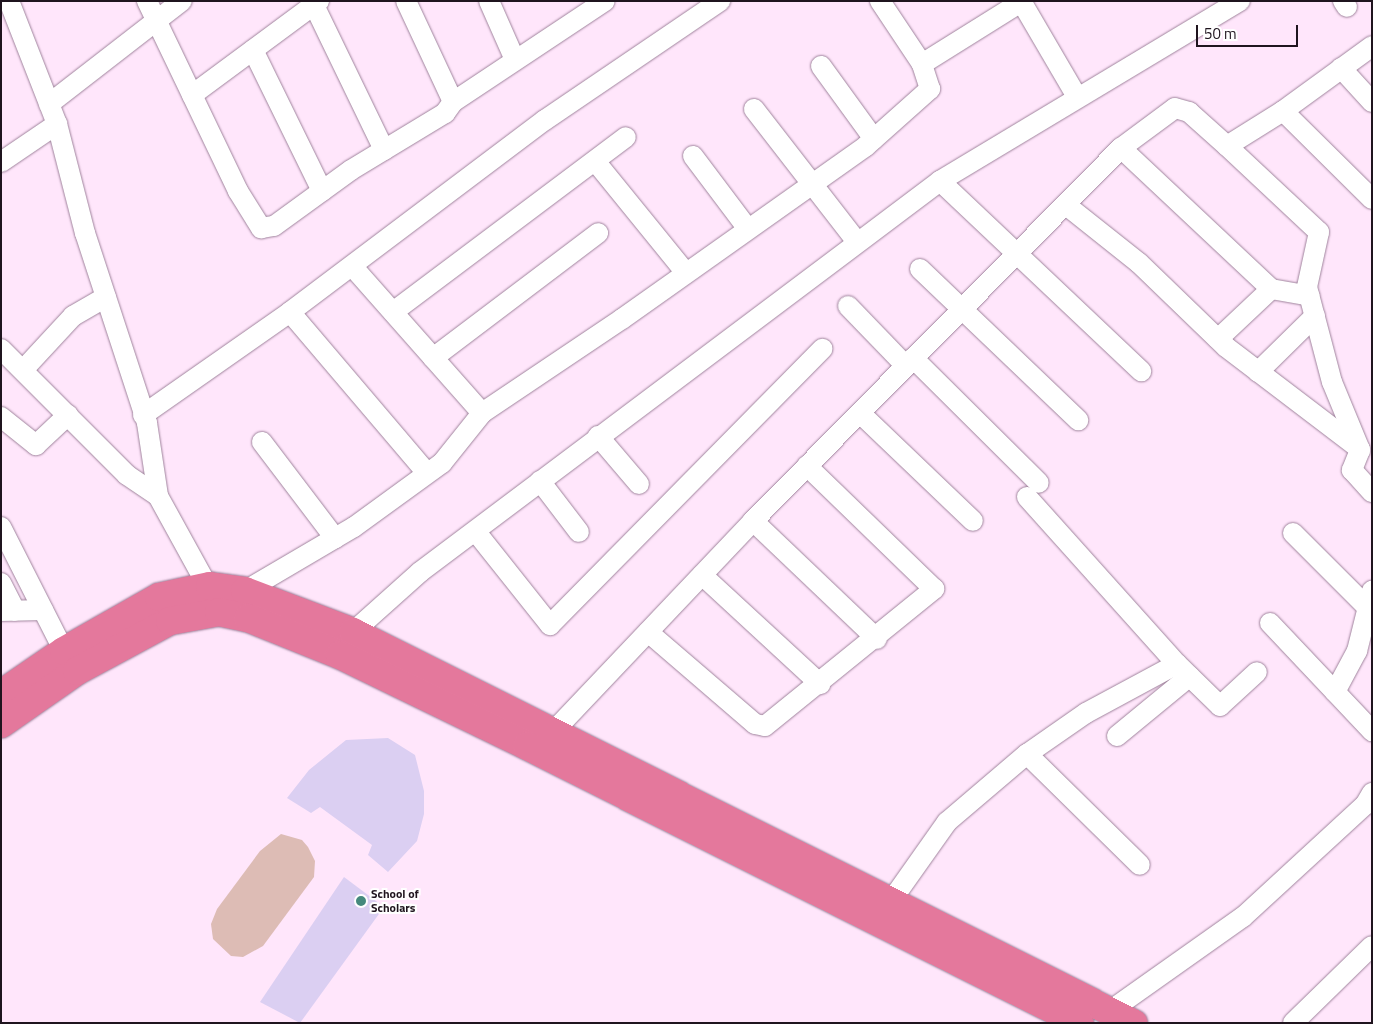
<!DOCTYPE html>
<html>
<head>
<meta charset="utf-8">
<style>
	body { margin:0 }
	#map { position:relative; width:1373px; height:1024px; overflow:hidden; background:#ffe6fb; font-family:"Titillium Web",sans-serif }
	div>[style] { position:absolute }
	.green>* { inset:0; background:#ddbcb5 }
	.building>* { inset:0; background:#dbcff2 }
	.roads { filter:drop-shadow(0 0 1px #9f839c) drop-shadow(0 0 1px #9f839c) }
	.minor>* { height:20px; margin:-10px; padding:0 10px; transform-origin:10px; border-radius:10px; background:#fff }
	.highway>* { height:28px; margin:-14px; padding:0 14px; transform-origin:14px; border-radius:14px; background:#e4789c }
	.dots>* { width:14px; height:14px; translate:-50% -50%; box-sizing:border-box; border:2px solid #fff; border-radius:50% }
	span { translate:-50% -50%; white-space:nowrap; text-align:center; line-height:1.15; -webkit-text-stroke:4px #fff; paint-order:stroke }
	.poi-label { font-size:12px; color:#1f141e; font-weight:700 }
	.left { translate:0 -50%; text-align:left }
	.frame { position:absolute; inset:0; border:2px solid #1f141e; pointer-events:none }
	.scale { position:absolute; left:1196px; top:25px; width:102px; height:22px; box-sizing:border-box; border:2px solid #1f141e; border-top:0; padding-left:6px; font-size:15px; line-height:18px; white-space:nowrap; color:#1f141e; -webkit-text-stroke:4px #fff; paint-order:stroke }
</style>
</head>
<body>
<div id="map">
	<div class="green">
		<div style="clip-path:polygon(281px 834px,302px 840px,308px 847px,315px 861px,314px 877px,263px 946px,243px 957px,231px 956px,213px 939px,211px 924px,217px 909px,260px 851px)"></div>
	</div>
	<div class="building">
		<div style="clip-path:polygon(388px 738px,415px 755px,424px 791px,424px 814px,417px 841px,388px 872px,368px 855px,372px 845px,320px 807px,311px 813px,287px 798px,309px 770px,346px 740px)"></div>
		<div style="clip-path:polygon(344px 877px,384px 907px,300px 1023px,260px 1002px)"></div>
	</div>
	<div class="roads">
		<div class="minor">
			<div style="left:9px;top:1px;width:132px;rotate:68.7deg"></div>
			<div style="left:57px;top:124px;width:113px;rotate:75.6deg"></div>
			<div style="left:85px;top:233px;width:200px;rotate:71.9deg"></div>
			<div style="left:147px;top:423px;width:74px;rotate:81.4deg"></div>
			<div style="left:158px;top:496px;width:116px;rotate:61.2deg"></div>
			<div style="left:147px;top:1px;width:211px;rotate:64.4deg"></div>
			<div style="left:238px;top:191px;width:44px;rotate:58.1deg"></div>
			<div style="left:261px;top:228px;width:13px;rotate:-9deg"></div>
			<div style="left:274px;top:226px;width:95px;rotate:-36deg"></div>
			<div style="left:351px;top:170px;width:110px;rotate:-31.2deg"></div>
			<div style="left:445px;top:113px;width:14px;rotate:-54deg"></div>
			<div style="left:406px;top:1px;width:111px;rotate:65deg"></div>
			<div style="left:453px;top:102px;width:182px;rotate:-33.6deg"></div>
			<div style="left:489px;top:1px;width:64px;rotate:66.2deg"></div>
			<div style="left:880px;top:1px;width:76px;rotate:56.3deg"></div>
			<div style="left:1021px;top:1px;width:111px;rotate:59.7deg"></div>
			<div style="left:1343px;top:1px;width:7px;rotate:56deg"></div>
			<div style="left:314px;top:5px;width:161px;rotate:64.2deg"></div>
			<div style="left:253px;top:50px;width:157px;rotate:63.9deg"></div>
			<div style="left:821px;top:66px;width:90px;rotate:54deg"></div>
			<div style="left:1341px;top:68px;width:46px;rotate:47.6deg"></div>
			<div style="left:192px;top:95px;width:158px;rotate:-36.5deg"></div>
			<div style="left:49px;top:104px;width:168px;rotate:-37.8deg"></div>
			<div style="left:754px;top:109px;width:168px;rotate:52.2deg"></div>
			<div style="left:1283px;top:111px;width:125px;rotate:44.7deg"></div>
			<div style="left:1227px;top:146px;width:126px;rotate:43.1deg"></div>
			<div style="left:1319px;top:232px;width:56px;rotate:102.3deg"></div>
			<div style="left:1307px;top:287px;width:98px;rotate:75.3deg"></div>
			<div style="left:1332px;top:382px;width:74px;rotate:67.6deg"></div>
			<div style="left:1360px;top:450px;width:22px;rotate:112deg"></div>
			<div style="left:1352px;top:470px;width:30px;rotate:48deg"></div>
			<div style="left:1121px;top:148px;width:206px;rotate:43.2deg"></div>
			<div style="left:1271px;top:289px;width:39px;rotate:10deg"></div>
			<div style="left:693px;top:156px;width:91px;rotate:53deg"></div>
			<div style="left:595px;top:161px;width:144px;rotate:50.9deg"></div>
			<div style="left:1px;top:162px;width:68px;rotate:-34.2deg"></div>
			<div style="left:940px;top:181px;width:277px;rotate:43.4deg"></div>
			<div style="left:1066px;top:205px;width:93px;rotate:38.5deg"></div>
			<div style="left:1139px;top:263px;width:121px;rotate:44deg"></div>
			<div style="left:1226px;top:347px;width:168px;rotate:37.3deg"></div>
			<div style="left:920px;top:269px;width:219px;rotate:43.7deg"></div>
			<div style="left:848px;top:306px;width:83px;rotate:46deg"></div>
			<div style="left:290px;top:312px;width:211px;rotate:49.6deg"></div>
			<div style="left:393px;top:312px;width:291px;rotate:-36.9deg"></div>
			<div style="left:1218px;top:339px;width:73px;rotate:-43.3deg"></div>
			<div style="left:1px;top:349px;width:178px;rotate:45deg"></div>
			<div style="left:127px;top:475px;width:37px;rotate:34deg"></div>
			<div style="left:433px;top:358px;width:207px;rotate:-37.1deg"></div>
			<div style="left:913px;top:358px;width:177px;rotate:44.8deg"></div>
			<div style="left:23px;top:370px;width:74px;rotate:-47.2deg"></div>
			<div style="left:73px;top:316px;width:38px;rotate:-30deg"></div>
			<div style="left:1258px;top:372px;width:80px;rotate:-44.5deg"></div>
			<div style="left:482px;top:413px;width:169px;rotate:-33.9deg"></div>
			<div style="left:622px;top:319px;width:299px;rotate:-35.3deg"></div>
			<div style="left:866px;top:146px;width:86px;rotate:-41.7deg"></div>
			<div style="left:930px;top:89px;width:26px;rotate:-108deg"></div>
			<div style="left:922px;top:64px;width:119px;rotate:-32deg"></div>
			<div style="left:860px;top:413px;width:156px;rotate:43.7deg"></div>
			<div style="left:143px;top:415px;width:179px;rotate:-35deg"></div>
			<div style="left:290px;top:312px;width:319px;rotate:-37deg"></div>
			<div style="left:545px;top:120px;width:212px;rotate:-34.2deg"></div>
			<div style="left:1px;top:417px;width:45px;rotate:38.7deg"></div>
			<div style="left:36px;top:445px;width:44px;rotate:-43.2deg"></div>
			<div style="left:598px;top:436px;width:63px;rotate:49.5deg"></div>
			<div style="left:262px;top:442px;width:121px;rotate:52.8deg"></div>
			<div style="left:540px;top:481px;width:64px;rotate:52.6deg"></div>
			<div style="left:1027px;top:497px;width:224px;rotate:48.1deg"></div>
			<div style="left:1177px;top:664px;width:103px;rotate:151.7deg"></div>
			<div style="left:1086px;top:713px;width:72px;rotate:145.2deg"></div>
			<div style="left:753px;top:521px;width:171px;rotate:43.6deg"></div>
			<div style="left:1px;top:527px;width:139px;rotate:63.1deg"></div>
			<div style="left:476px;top:532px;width:119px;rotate:51.5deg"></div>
			<div style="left:550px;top:625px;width:388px;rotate:-45.4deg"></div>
			<div style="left:1293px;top:533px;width:112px;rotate:45deg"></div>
			<div style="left:702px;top:575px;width:161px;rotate:42.7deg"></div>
			<div style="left:1px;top:583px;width:31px;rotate:63deg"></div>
			<div style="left:245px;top:591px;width:126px;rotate:-30.4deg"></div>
			<div style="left:354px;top:527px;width:109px;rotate:-36deg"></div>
			<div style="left:442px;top:463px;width:64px;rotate:-51.3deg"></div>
			<div style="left:482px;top:413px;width:196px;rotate:-131.5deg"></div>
			<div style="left:1px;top:611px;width:42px;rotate:-1.4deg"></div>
			<div style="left:1270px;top:623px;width:149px;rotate:46.6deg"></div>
			<div style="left:353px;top:632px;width:90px;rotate:-41.8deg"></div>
			<div style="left:420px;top:572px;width:651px;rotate:-36.94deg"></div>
			<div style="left:940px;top:181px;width:350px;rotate:-31deg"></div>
			<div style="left:648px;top:632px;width:141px;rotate:40.7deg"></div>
			<div style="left:755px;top:724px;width:10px;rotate:11deg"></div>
			<div style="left:765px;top:726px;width:218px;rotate:-39deg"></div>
			<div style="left:934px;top:589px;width:177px;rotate:-135.9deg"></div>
			<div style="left:1177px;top:664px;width:60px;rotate:44.3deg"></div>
			<div style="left:1220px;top:706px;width:50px;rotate:-42.6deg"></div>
			<div style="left:1335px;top:692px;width:47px;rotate:-61.8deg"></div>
			<div style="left:1357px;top:651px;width:62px;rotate:-76deg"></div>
			<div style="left:552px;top:733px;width:292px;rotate:-46.5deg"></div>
			<div style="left:753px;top:521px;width:524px;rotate:-45.39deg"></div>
			<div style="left:1121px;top:148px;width:67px;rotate:-36.5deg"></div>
			<div style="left:1175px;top:108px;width:15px;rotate:16deg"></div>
			<div style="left:1189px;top:112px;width:51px;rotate:41.8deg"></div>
			<div style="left:1227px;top:146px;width:66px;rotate:-32deg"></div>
			<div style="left:1283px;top:111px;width:110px;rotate:-36.1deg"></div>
			<div style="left:1117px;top:736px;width:94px;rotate:-39.4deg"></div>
			<div style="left:884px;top:911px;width:109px;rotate:-54.7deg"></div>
			<div style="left:947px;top:822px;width:105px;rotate:-40.4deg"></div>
			<div style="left:1027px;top:754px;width:158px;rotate:44.5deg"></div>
			<div style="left:1110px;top:1011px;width:163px;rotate:-35.3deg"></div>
			<div style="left:1243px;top:917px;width:166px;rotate:-42.6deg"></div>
			<div style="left:1365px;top:805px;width:14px;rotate:-60deg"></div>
			<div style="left:1293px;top:1023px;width:110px;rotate:-44.3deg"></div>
		</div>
		<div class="highway">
			<div style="left:1px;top:694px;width:76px;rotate:-34.3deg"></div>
			<div style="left:64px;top:651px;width:109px;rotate:-29.6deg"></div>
			<div style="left:159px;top:597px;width:52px;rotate:-12.2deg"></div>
			<div style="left:210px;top:586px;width:35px;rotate:8deg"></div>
			<div style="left:245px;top:591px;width:116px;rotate:20.8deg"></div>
			<div style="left:353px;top:632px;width:873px;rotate:26.62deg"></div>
			<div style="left:1px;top:724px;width:93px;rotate:-34.9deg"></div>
			<div style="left:77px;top:671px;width:106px;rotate:-28.3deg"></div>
			<div style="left:170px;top:621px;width:50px;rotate:-10.4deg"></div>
			<div style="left:219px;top:612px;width:30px;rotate:12deg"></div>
			<div style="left:248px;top:618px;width:99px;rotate:21.9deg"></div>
			<div style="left:340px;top:655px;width:208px;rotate:25.9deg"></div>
			<div style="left:527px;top:746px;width:618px;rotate:26.61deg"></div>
		</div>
	</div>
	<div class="dots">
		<div style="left:361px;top:901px;background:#45897d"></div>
	</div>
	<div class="poi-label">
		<span class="left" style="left:371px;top:901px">School of<br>Scholars</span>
	</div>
	<div class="frame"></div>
	<div class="scale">50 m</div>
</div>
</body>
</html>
